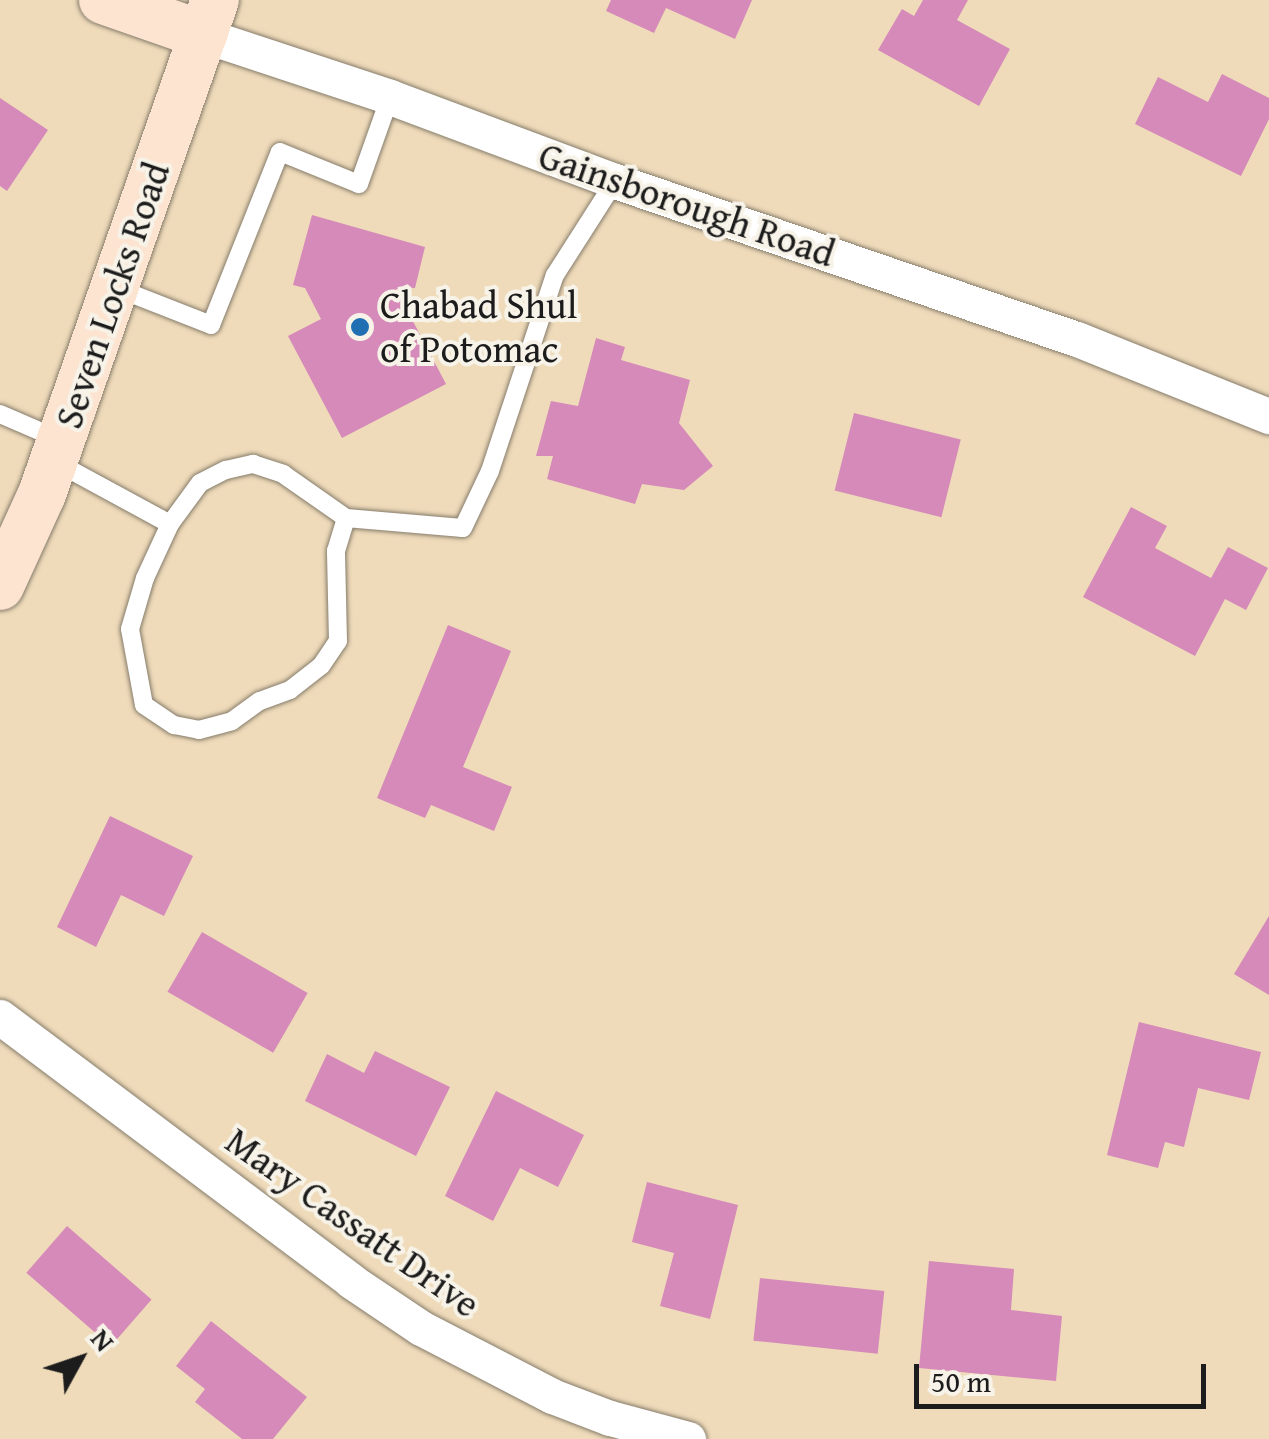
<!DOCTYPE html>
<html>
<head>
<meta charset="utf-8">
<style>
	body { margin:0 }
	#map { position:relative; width:1269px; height:1439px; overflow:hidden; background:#efdbba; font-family:"Gentium Book Plus",serif }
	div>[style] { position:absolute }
	.building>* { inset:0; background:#d58ab9; transform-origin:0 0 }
	.roads { filter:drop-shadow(0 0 2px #867c6b) drop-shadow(0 0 2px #867c6b) }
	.lane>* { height:18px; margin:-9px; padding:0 9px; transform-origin:9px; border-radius:9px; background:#fff }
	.street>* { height:35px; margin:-17.5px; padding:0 17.5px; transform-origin:17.5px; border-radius:17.5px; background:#fff }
	.secondary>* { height:48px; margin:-24px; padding:0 24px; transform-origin:24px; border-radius:24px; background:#fde4d1 }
	.dots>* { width:28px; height:28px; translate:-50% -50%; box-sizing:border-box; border:5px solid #f7f3e8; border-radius:50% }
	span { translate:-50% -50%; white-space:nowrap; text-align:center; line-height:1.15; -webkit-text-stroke:8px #f7f3e8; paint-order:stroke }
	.street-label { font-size:38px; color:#1c1c1c }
	.poi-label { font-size:38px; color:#1c1c1c }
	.left { translate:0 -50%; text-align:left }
	.north { position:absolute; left:30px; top:1309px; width:100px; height:100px; -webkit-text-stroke:8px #f7f3e8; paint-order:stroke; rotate:50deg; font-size:28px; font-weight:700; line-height:40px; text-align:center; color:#1c1c1c }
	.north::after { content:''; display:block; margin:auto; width:35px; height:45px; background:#1c1c1c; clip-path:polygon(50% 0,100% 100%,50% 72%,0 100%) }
	.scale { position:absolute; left:914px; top:1364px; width:292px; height:45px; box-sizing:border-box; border:5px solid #1c1c1c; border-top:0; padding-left:12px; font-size:30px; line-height:35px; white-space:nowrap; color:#1c1c1c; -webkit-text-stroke:8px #f7f3e8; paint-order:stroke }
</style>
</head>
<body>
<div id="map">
	<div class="building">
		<div style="clip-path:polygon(611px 0,752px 0,735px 39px,666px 8px,654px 33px,606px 11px)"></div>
		<div style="clip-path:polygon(923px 0,968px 0,957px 20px,1010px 49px,979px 106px,878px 50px,902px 9px,914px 16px)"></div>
		<div style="clip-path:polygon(1222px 74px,1269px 98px,1269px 119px,1241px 176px,1135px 124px,1158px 77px,1208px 102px)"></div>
		<div style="clip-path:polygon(0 98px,48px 130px,7px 191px,0 186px)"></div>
		<div style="clip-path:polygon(312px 215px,425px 247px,415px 288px,396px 289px,446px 384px,342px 438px,288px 336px,321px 319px,305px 288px,293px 285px)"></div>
		<div style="clip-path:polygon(596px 338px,625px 347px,621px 360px,690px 380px,679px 423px,713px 466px,684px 490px,642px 484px,635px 504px,547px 479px,553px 456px,536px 456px,551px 401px,578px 406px)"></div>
		<div style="left:854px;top:413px;width:110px;height:80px;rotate:14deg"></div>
		<div style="clip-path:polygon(1131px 507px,1167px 526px,1155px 548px,1211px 578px,1228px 547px,1268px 568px,1246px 610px,1225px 599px,1195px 656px,1083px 597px)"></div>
		<div style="clip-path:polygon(448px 625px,511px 651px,463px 767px,512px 787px,494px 831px,431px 805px,425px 818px,377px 798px)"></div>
		<div style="clip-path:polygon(110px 816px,193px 856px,164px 916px,121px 895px,96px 947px,57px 927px)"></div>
		<div style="clip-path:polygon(1269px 916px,1269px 995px,1234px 974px)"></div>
		<div style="left:202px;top:932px;width:122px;height:69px;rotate:30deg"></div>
		<div style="clip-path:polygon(1139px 1022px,1261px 1052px,1249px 1100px,1198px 1088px,1184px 1147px,1165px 1142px,1158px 1168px,1107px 1155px)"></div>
		<div style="clip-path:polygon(375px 1051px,450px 1087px,416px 1156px,305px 1101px,327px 1054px,364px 1073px)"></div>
		<div style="clip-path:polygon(496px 1091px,584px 1135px,558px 1187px,520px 1168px,493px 1221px,445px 1196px)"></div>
		<div style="clip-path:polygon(647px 1182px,738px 1205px,710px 1319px,660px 1306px,674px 1253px,632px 1242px)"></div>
		<div style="left:67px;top:1226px;width:112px;height:62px;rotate:41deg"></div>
		<div style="clip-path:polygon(929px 1261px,1014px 1269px,1011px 1310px,1062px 1316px,1056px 1381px,919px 1368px)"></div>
		<div style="left:760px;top:1278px;width:125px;height:63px;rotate:6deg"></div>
		<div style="clip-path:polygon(211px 1321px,307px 1397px,273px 1439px,242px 1439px,195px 1402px,205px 1389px,176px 1366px)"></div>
	</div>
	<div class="roads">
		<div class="lane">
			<div style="left:114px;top:287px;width:104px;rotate:21.4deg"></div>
			<div style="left:211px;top:325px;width:186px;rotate:-68.3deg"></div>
			<div style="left:280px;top:152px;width:85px;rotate:22.1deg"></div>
			<div style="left:359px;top:184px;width:92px;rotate:-70.4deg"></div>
			<div style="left:0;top:414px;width:65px;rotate:23.4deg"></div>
			<div style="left:54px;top:461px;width:132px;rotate:28.5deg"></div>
			<div style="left:170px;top:524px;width:51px;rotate:-53.8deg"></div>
			<div style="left:200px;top:483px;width:29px;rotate:-27deg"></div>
			<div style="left:226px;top:470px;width:28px;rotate:-13deg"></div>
			<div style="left:253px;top:464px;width:32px;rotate:18deg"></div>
			<div style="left:283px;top:474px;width:77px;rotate:34.9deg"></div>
			<div style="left:346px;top:518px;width:117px;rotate:4.9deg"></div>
			<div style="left:463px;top:528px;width:63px;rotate:-64.7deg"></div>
			<div style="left:490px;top:471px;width:206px;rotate:-71.7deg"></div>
			<div style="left:555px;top:275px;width:112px;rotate:-57.4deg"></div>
			<div style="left:170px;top:524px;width:60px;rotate:114.8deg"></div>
			<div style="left:145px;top:578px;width:53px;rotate:106.4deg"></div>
			<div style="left:130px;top:629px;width:77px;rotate:79.6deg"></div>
			<div style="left:144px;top:705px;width:36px;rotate:34deg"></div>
			<div style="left:174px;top:725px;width:25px;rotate:11deg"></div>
			<div style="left:199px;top:730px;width:34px;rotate:-15deg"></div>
			<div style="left:232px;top:721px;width:34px;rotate:-36deg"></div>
			<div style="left:260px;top:701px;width:32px;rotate:-20deg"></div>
			<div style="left:290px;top:690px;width:39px;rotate:-38deg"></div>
			<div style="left:321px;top:666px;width:30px;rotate:-56deg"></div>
			<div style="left:338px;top:641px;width:90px;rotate:-91.3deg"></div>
			<div style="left:336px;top:551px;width:34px;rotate:-73deg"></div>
		</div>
		<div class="street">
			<div style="left:203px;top:35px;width:197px;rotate:18.3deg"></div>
			<div style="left:390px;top:97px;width:240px;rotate:20.5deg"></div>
			<div style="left:615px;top:181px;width:488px;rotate:18.9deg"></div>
			<div style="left:1077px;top:339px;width:207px;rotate:21.9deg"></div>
			<div style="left:0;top:1017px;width:439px;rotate:36.9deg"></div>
			<div style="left:351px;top:1281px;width:84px;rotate:33.9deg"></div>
			<div style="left:421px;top:1328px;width:148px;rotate:27.4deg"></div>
			<div style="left:552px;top:1396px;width:62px;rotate:20.8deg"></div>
			<div style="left:610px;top:1418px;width:81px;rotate:15.1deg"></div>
		</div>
		<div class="secondary">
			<div style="left:103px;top:0;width:106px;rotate:19.3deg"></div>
			<div style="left:0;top:586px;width:101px;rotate:-65.5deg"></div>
			<div style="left:42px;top:494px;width:523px;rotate:-70.7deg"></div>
		</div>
	</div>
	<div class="dots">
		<div style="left:360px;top:327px;background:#1f6fb2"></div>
	</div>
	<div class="street-label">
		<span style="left:687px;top:204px;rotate:19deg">Gainsborough Road</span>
		<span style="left:112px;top:295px;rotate:-71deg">Seven Locks Road</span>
		<span style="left:353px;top:1222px;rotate:35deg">Mary Cassatt Drive</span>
	</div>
	<div class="poi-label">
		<span class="left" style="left:380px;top:327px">Chabad Shul<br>of Potomac</span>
	</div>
	<div class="north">N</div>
	<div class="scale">50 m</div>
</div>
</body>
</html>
